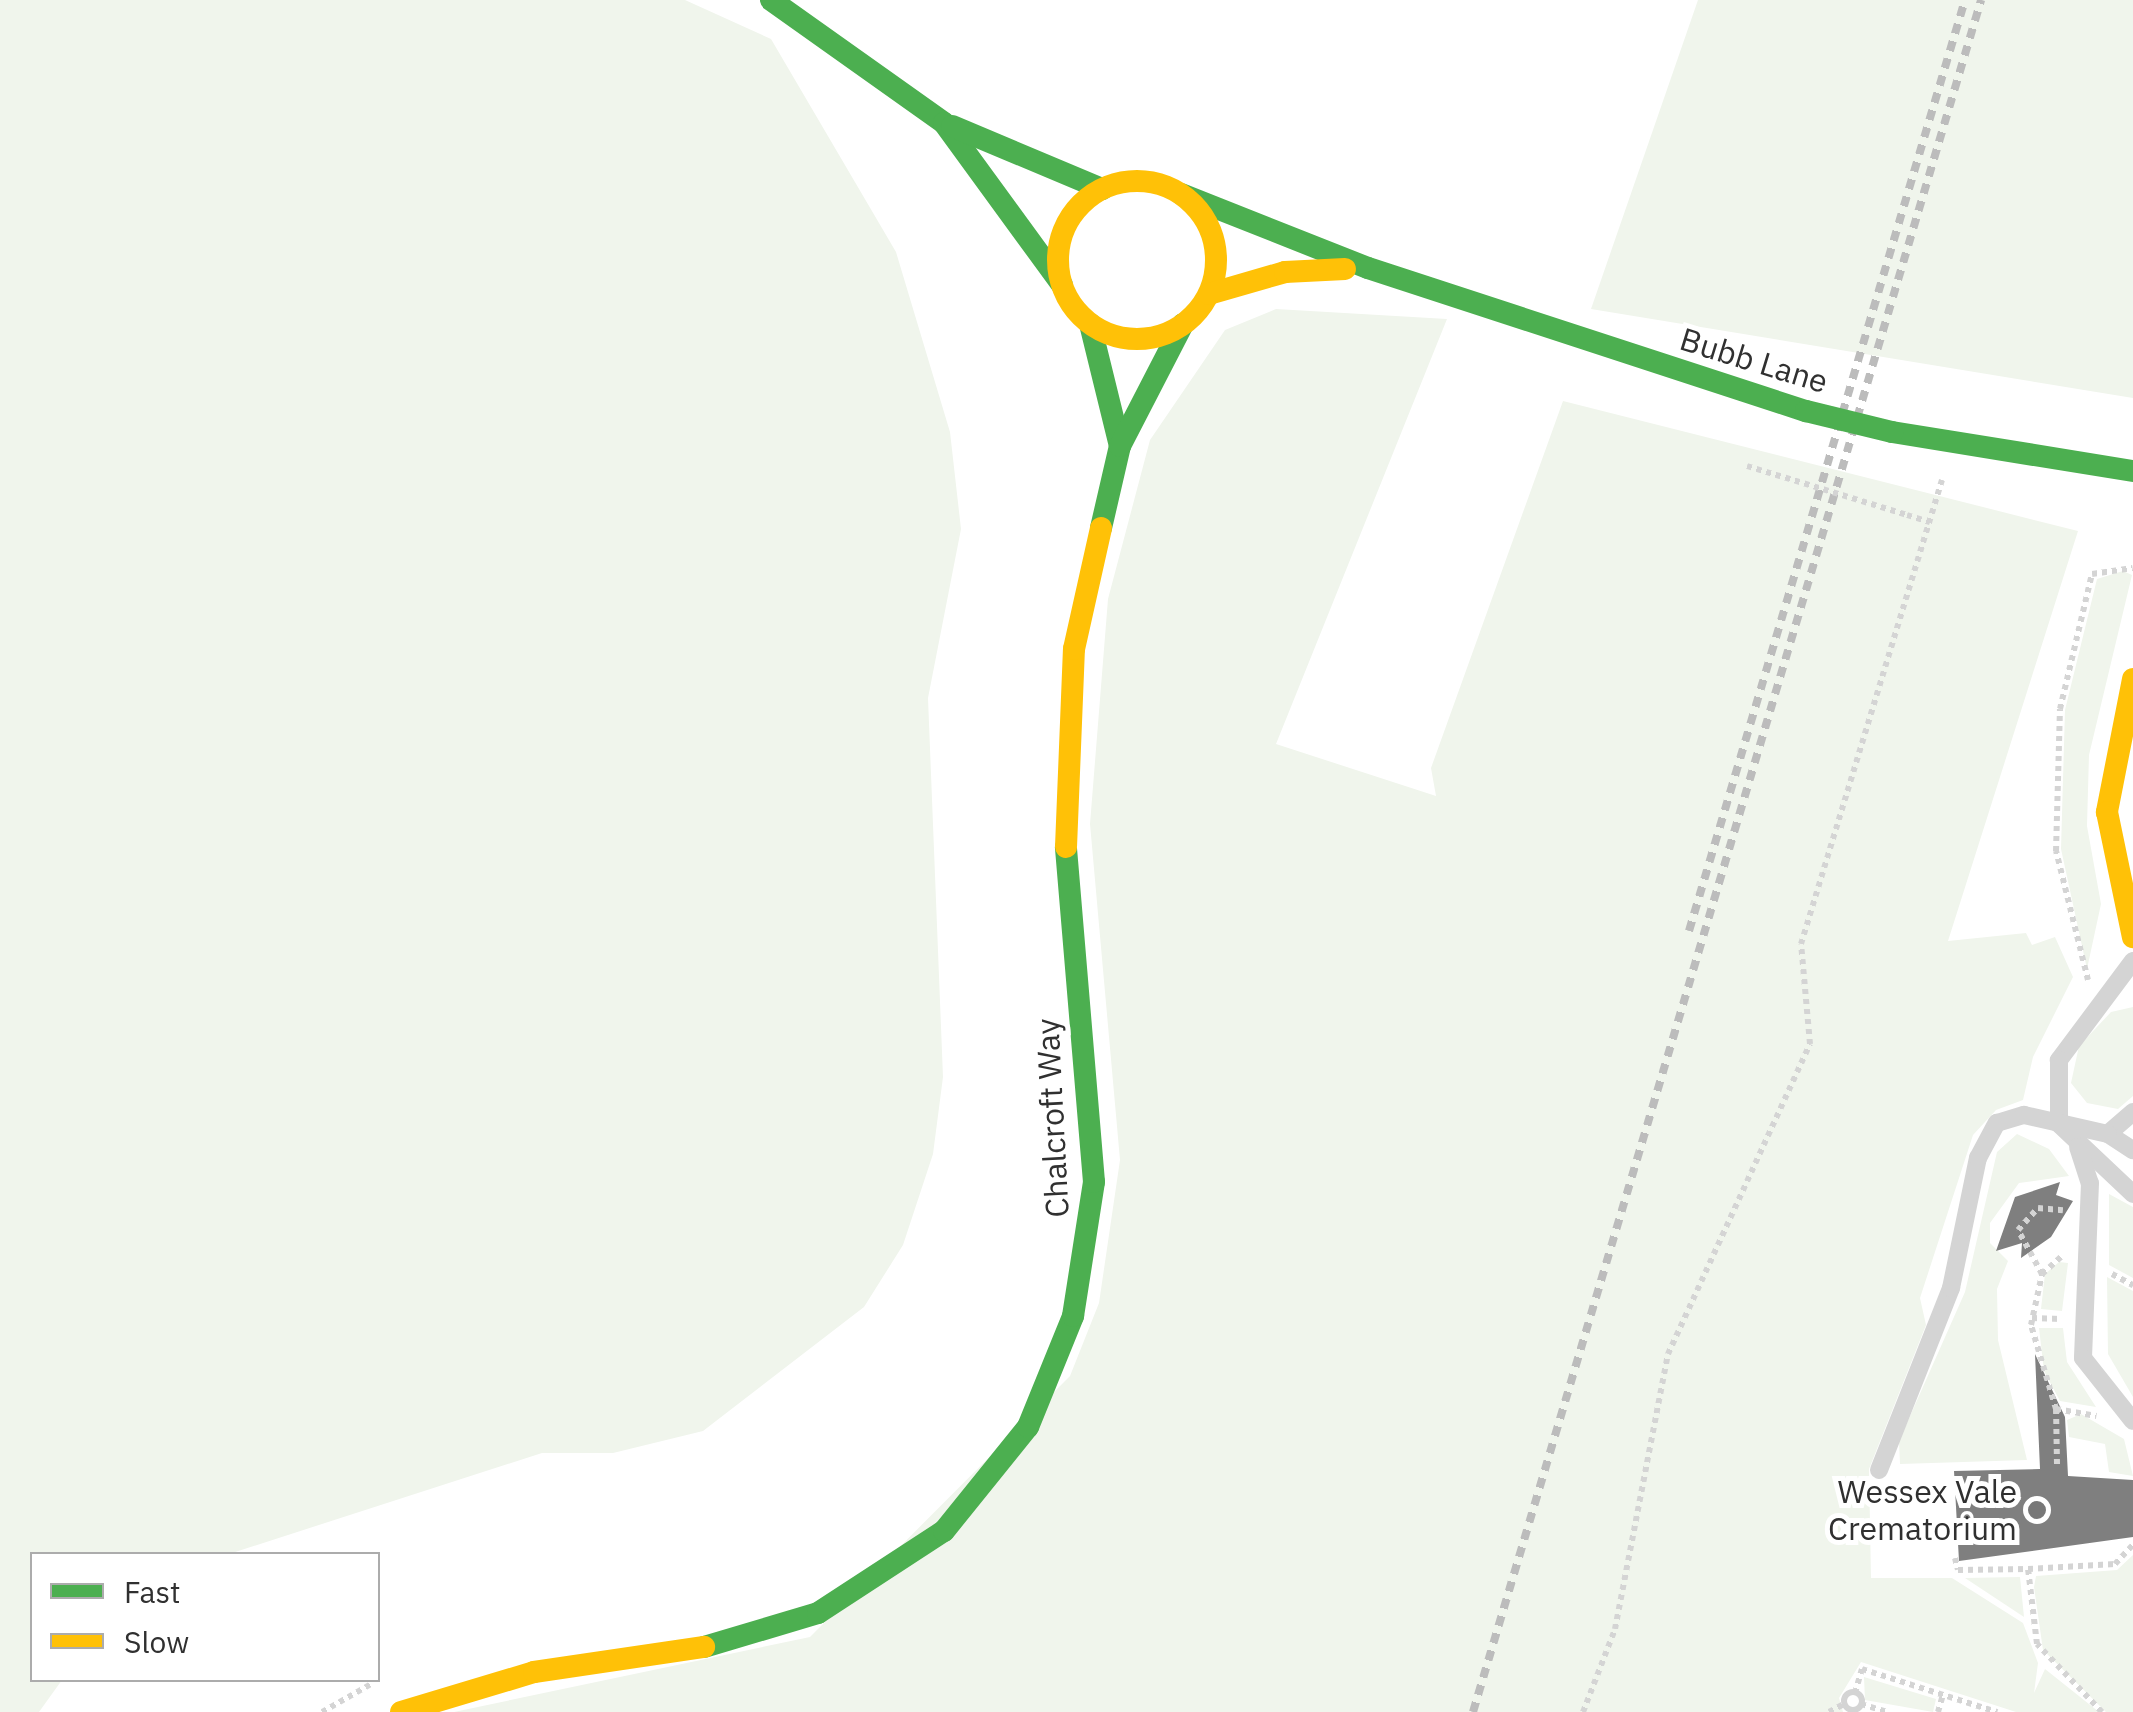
<!DOCTYPE html>
<html>
<head>
<meta charset="utf-8">
<style>
	body { margin:0 }
	#map { position:relative; width:2133px; height:1712px; overflow:hidden; background:#fff; font-family:"IBM Plex Sans",sans-serif }
	div>[style] { position:absolute }
	.green>* { inset:0; background:#f0f5ec }
	.building>* { inset:0; background:#7f7f7f }
	.path>* { height:6px; margin-top:-3px; transform-origin:0; background:repeating-linear-gradient(90deg,#d4d4d4 0 5px,transparent 0 10px) }
	.path>.ring { margin:-3px; padding:0; box-sizing:content-box; background:none; border:6px solid #d4d4d4; border-radius:50% }
	.lane>* { height:18px; margin:-9px; padding:0 9px; transform-origin:9px; border-radius:9px; background:#d4d4d4 }
	.fast>* { height:22px; margin:-11px; padding:0 11px; transform-origin:11px; border-radius:11px; background:#4caf50 }
	.slow>* { height:22px; margin:-11px; padding:0 11px; transform-origin:11px; border-radius:11px; background:#ffc107 }
	.slow>.ring { margin:-11px; padding:0; box-sizing:content-box; background:none; border:22px solid #ffc107; border-radius:50% }
	.rail>* { height:8px; margin-top:-4px; transform-origin:0; background:repeating-linear-gradient(90deg,#bcbcbc 0 10px,transparent 0 18px) }
	.path-bridge>* { height:6px; margin-top:-3px; transform-origin:0; background:repeating-linear-gradient(90deg,#d4d4d4 0 5px,transparent 0 10px) }
	.fast-bridge>* { height:22px; margin:-11px; padding:0 11px; transform-origin:11px; border-radius:11px; background:#4caf50 }
	.dots>* { width:28px; height:28px; translate:-50% -50%; box-sizing:border-box; border:5px solid #fff; border-radius:50% }
	span { translate:-50% -50%; white-space:nowrap; text-align:center; line-height:1.15; -webkit-text-stroke:10px #fff; paint-order:stroke }
	.street-label { font-size:32px; color:#303030 }
	.poi-label { font-size:32px; color:#303030 }
	.right { translate:-100% -50%; text-align:right }
	.legend { position:absolute; left:30px; top:1552px; width:350px; height:130px; box-sizing:border-box; background:#fff; border:2px solid #acacac; margin:0; padding:12px 18px; list-style:none; font-size:30px; color:#303030 }
	.legend li { display:flex; align-items:center; gap:20px; height:50px }
	.legend b { width:50px; border:2px solid #acacac }
</style>
</head>
<body>
<div id="map">
	<div class="green">
		<div style="clip-path:polygon(0 0,685px 0,771px 39px,896px 252px,950px 432px,961px 529px,928px 698px,943px 1077px,933px 1154px,903px 1245px,864px 1307px,703px 1431px,613px 1453px,542px 1453px,229px 1554px,32px 1554px,32px 1680px,62px 1680px,39px 1712px,0 1712px)"></div>
		<div style="clip-path:polygon(1698px 0,2133px 0,2133px 398px,1591px 309px)"></div>
		<div style="clip-path:polygon(1276px 309px,1447px 319px,1276px 744px,1436px 796px,1431px 768px,1563px 401px,2078px 531px,1948px 941px,2026px 933px,2032px 945px,2055px 937px,2073px 977px,2033px 1057px,2023px 1100px,1996px 1110px,1973px 1135px,1920px 1298px,1926px 1325px,1869px 1469px,1871px 1578px,1952px 1578px,2023px 1623px,2038px 1663px,2034px 1693px,2045px 1669px,2099px 1712px,2016px 1712px,1861px 1662px,1839px 1698px,1843px 1712px,454px 1712px,810px 1637px,1070px 1376px,1099px 1303px,1120px 1160px,1090px 824px,1108px 599px,1150px 440px,1225px 330px)"></div>
		<div style="clip-path:polygon(2123px 571px,2132px 575px,2089px 755px,2087px 826px,2101px 904px,2087px 969px,2061px 849px,2065px 710px,2097px 579px)"></div>
		<div style="clip-path:polygon(2133px 1007px,2133px 1096px,2118px 1109px,2087px 1103px,2071px 1083px,2079px 1046px,2111px 1012px)"></div>
		<div style="clip-path:polygon(2017px 1134px,2049px 1149px,2069px 1176px,2019px 1183px,1990px 1223px,1990px 1243px,2008px 1261px,1997px 1289px,1998px 1340px,2027px 1460px,1900px 1464px,1899px 1441px,1965px 1292px,1997px 1152px)"></div>
		<div style="clip-path:polygon(2109px 1194px,2133px 1207px,2133px 1278px,2109px 1265px)"></div>
		<div style="clip-path:polygon(2059px 1262px,2068px 1263px,2062px 1311px,2041px 1309px,2045px 1274px)"></div>
		<div style="clip-path:polygon(2107px 1277px,2133px 1291px,2133px 1397px,2108px 1354px)"></div>
		<div style="clip-path:polygon(2063px 1328px,2067px 1362px,2096px 1407px,2060px 1401px,2044px 1371px,2039px 1328px)"></div>
		<div style="clip-path:polygon(2081px 1414px,2124px 1439px,2133px 1476px,2109px 1472px,2105px 1444px,2069px 1437px,2067px 1420px)"></div>
		<div style="clip-path:polygon(2133px 1555px,2133px 1712px,2106px 1712px,2043px 1650px,2034px 1587px,2036px 1576px,2117px 1570px)"></div>
		<div style="clip-path:polygon(2020px 1577px,2024px 1617px,1965px 1578px)"></div>
		<div style="clip-path:polygon(1864px 1677px,1936px 1699px,1933px 1712px,1865px 1700px)"></div>
	</div>
	<div class="building">
		<div style="clip-path:polygon(2060px 1182px,2056px 1195px,2073px 1201px,2051px 1237px,2021px 1258px,2022px 1243px,1996px 1251px,2015px 1197px)"></div>
		<div style="clip-path:polygon(2035px 1354px,2065px 1417px,2068px 1476px,2133px 1480px,2133px 1537px,1959px 1561px,1954px 1471px,2040px 1469px)"></div>
	</div>
	<div class="path">
		<div style="left:1907px;top:515px;width:24px;rotate:17deg"></div>
		<div style="left:2088px;top:980px;width:133px;rotate:-103.9deg"></div>
		<div style="left:2056px;top:851px;width:142px;rotate:-88.4deg"></div>
		<div style="left:2060px;top:709px;width:139px;rotate:-76.7deg"></div>
		<div style="left:2092px;top:574px;width:41px;rotate:-8.3deg"></div>
		<div style="left:2042px;top:1274px;width:50px;rotate:-118.6deg"></div>
		<div style="left:2018px;top:1230px;width:30px;rotate:-48deg"></div>
		<div style="left:2038px;top:1208px;width:25px;rotate:5deg"></div>
		<div style="left:2112px;top:1274px;width:24px;rotate:28deg"></div>
		<div style="left:2032px;top:1318px;width:29px;rotate:2deg"></div>
		<div style="left:2056px;top:1409px;width:41px;rotate:9.9deg"></div>
		<div style="left:2057px;top:1464px;width:55px;rotate:-91deg"></div>
		<div style="left:2056px;top:1409px;width:88px;rotate:-106.6deg"></div>
		<div style="left:2031px;top:1325px;width:52px;rotate:-77.8deg"></div>
		<div style="left:2042px;top:1274px;width:28px;rotate:-42deg"></div>
		<div style="left:1955px;top:1558px;width:12px;rotate:76deg"></div>
		<div style="left:1958px;top:1570px;width:70px;rotate:-0.8deg"></div>
		<div class="ring" style="left:1844px;top:1692px;width:12px;height:12px"></div>
		<div style="left:1855px;top:1693px;width:25px;rotate:-74deg"></div>
		<div style="left:1862px;top:1669px;width:142px;rotate:17.7deg"></div>
		<div style="left:1861px;top:1704px;width:28px;rotate:17deg"></div>
		<div style="left:322px;top:1712px;width:56px;rotate:-29.7deg"></div>
		<div style="left:1583px;top:1712px;width:89px;rotate:-68.9deg"></div>
		<div style="left:1615px;top:1629px;width:280px;rotate:-79.1deg"></div>
		<div style="left:1668px;top:1354px;width:341px;rotate:-65.4deg"></div>
		<div style="left:1810px;top:1044px;width:100px;rotate:-95.1deg"></div>
		<div style="left:1801px;top:944px;width:485px;rotate:-73.1deg"></div>
		<div style="left:1829px;top:1712px;width:17px;rotate:-28deg"></div>
		<div style="left:1938px;top:1712px;width:18px;rotate:-74deg"></div>
		<div style="left:2102px;top:1712px;width:94px;rotate:-133.7deg"></div>
		<div style="left:2037px;top:1644px;width:76px;rotate:-96.8deg"></div>
		<div style="left:2028px;top:1569px;width:87px;rotate:-3.3deg"></div>
		<div style="left:2115px;top:1564px;width:26px;rotate:-47deg"></div>
	</div>
	<div class="lane">
		<div style="left:2133px;top:961px;width:124px;rotate:126.8deg"></div>
		<div style="left:2059px;top:1060px;width:64px;rotate:90deg"></div>
		<div style="left:2059px;top:1124px;width:102px;rotate:43.4deg"></div>
		<div style="left:2133px;top:1112px;width:33px;rotate:139deg"></div>
		<div style="left:2108px;top:1134px;width:30px;rotate:33deg"></div>
		<div style="left:2078px;top:1147px;width:38px;rotate:72deg"></div>
		<div style="left:2090px;top:1183px;width:175px;rotate:92.3deg"></div>
		<div style="left:2083px;top:1358px;width:80px;rotate:51.6deg"></div>
		<div style="left:1879px;top:1470px;width:196px;rotate:-68.4deg"></div>
		<div style="left:1951px;top:1288px;width:133px;rotate:-78.3deg"></div>
		<div style="left:1978px;top:1158px;width:40px;rotate:-62deg"></div>
		<div style="left:1997px;top:1123px;width:28px;rotate:-17deg"></div>
		<div style="left:2024px;top:1115px;width:86px;rotate:12.7deg"></div>
	</div>
	<div class="fast">
		<div style="left:771px;top:0;width:212px;rotate:35.4deg"></div>
		<div style="left:944px;top:123px;width:200px;rotate:53.9deg"></div>
		<div style="left:952px;top:126px;width:163px;rotate:22.8deg"></div>
		<div style="left:1181px;top:194px;width:201px;rotate:21.6deg"></div>
		<div style="left:1368px;top:268px;width:461px;rotate:18.1deg"></div>
		<div style="left:1090px;top:324px;width:126px;rotate:76.2deg"></div>
		<div style="left:1892px;top:432px;width:244px;rotate:9.2deg"></div>
		<div style="left:1101px;top:528px;width:84px;rotate:-77deg"></div>
		<div style="left:1120px;top:446px;width:137px;rotate:-62.7deg"></div>
		<div style="left:704px;top:1647px;width:119px;rotate:-16.6deg"></div>
		<div style="left:818px;top:1613px;width:150px;rotate:-33.1deg"></div>
		<div style="left:944px;top:1531px;width:134px;rotate:-51.1deg"></div>
		<div style="left:1028px;top:1427px;width:120px;rotate:-67.9deg"></div>
		<div style="left:1073px;top:1316px;width:136px;rotate:-81.1deg"></div>
		<div style="left:1094px;top:1182px;width:336px;rotate:-94.8deg"></div>
	</div>
	<div class="slow">
		<div class="ring" style="left:1058px;top:181px;width:136px;height:136px"></div>
		<div style="left:1209px;top:294px;width:79px;rotate:-16.1deg"></div>
		<div style="left:1285px;top:272px;width:60px;rotate:-2.9deg"></div>
		<div style="left:2133px;top:679px;width:136px;rotate:101.1deg"></div>
		<div style="left:2107px;top:812px;width:128px;rotate:78.3deg"></div>
		<div style="left:1066px;top:847px;width:198px;rotate:-87.7deg"></div>
		<div style="left:1074px;top:649px;width:124px;rotate:-77.4deg"></div>
		<div style="left:401px;top:1712px;width:139px;rotate:-16.7deg"></div>
		<div style="left:534px;top:1672px;width:172px;rotate:-8.4deg"></div>
	</div>
	<div class="rail">
		<div style="left:1689px;top:931px;width:971px;rotate:-73.49deg"></div>
		<div style="left:1473px;top:1712px;width:1786px;rotate:-73.47deg"></div>
	</div>
	<div class="path-bridge">
		<div style="left:1747px;top:466px;width:167px;rotate:17deg"></div>
	</div>
	<div class="fast-bridge">
		<div style="left:1806px;top:411px;width:89px;rotate:13.7deg"></div>
	</div>
	<div class="dots">
		<div style="left:2037px;top:1510px;background:#787878"></div>
	</div>
	<div class="street-label">
		<span style="left:1754px;top:360px;rotate:17deg">Bubb Lane</span>
		<span style="left:1052px;top:1118px;rotate:-93deg">Chalcroft Way</span>
	</div>
	<div class="poi-label">
		<span class="right" style="left:2017px;top:1510px">Wessex Vale<br>Crematorium</span>
	</div>
	<ul class="legend">
	<li><b style="height:12px;background:#4caf50"></b>Fast</li>
	<li><b style="height:12px;background:#ffc107"></b>Slow</li>
	</ul>
</div>
</body>
</html>
